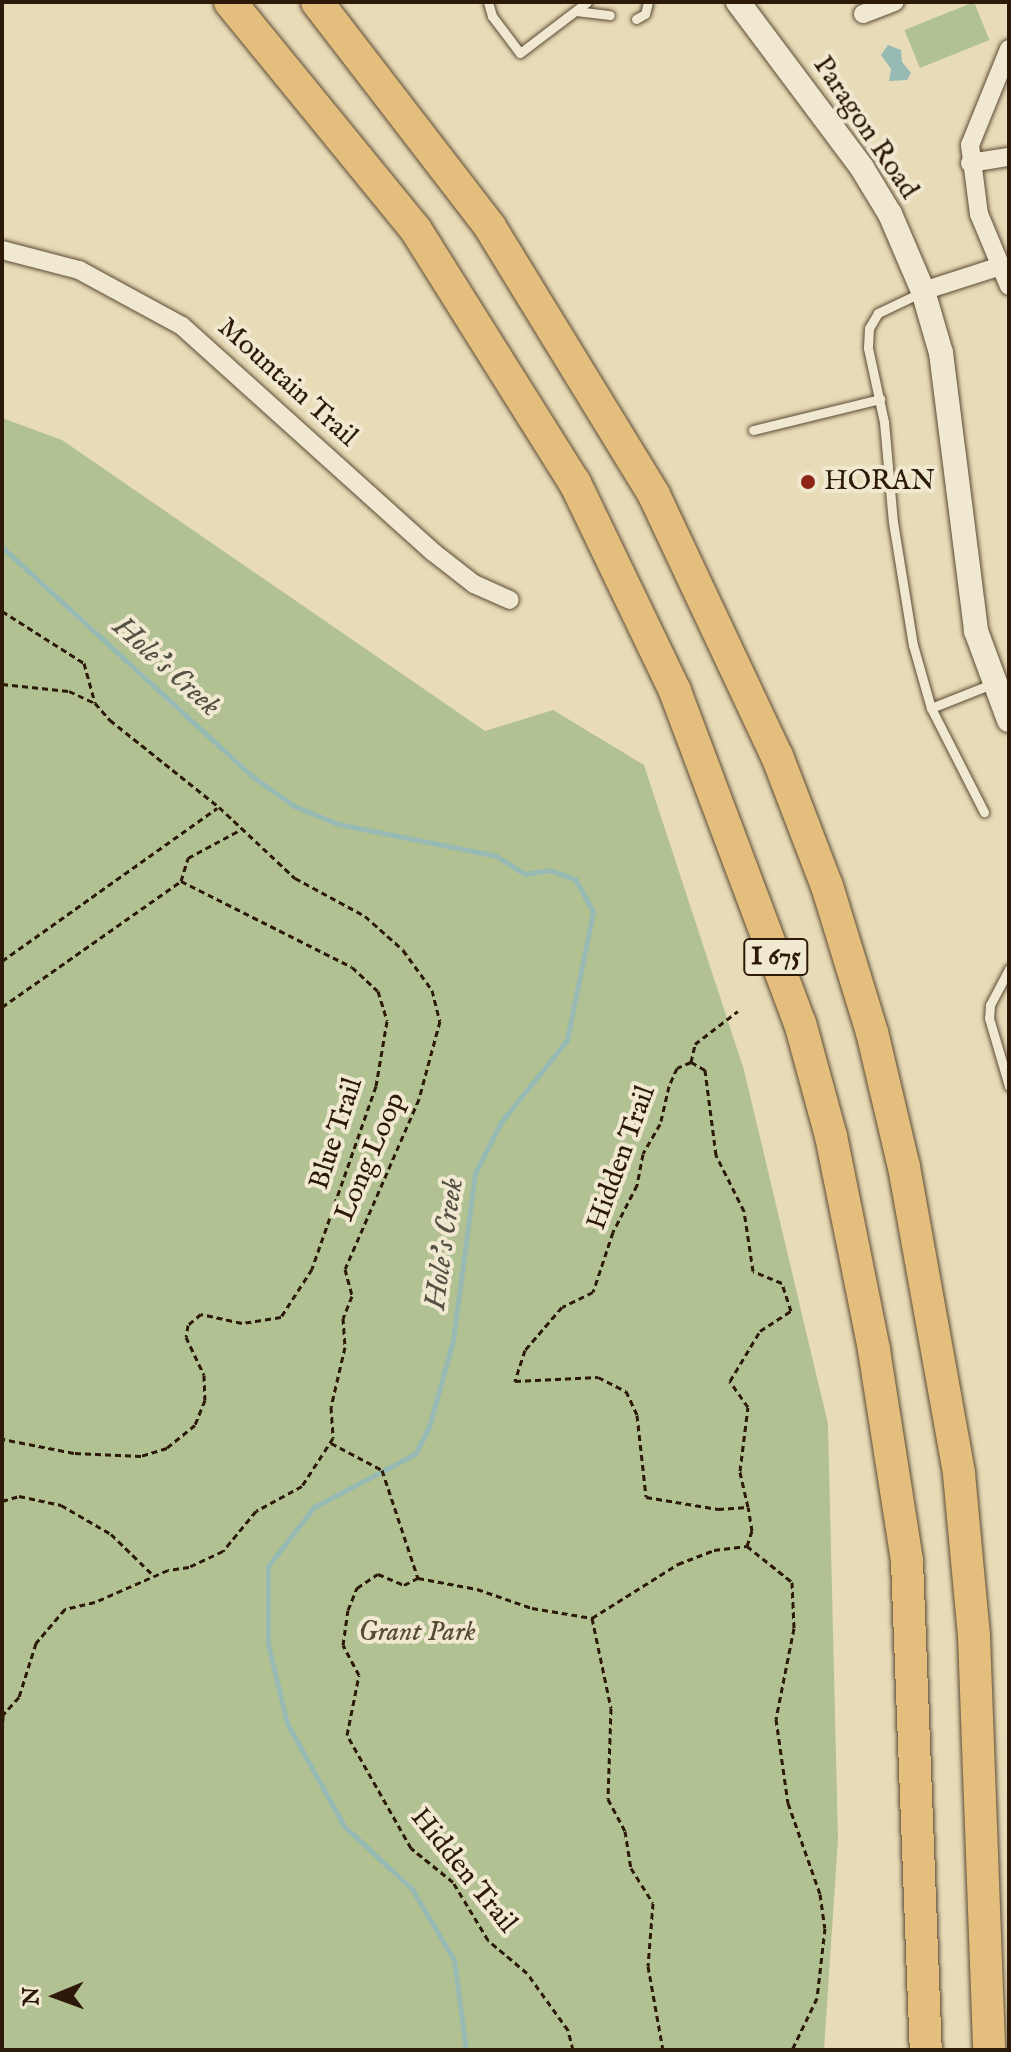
<!DOCTYPE html>
<html>
<head>
<meta charset="utf-8">
<style>
	body { margin:0 }
	#map { position:relative; width:1011px; height:2052px; overflow:hidden; background:#e8dbb7; font-family:"IM FELL English",serif }
	div>[style] { position:absolute }
	.green>* { inset:0; background:#b1c192; transform-origin:0 0 }
	.water>* { inset:0; background:#98bab4 }
	.stream>* { height:5px; margin:-2.5px; padding:0 2.5px; transform-origin:2.5px; border-radius:2.5px; background:#98bab4 }
	.path>* { height:3px; margin-top:-1.5px; transform-origin:0; background:repeating-linear-gradient(90deg,#2c1908 0 6px,transparent 0 10px) }
	.roads { filter:drop-shadow(0 0 2px #5b4a34) drop-shadow(0 0 2px #5b4a34) }
	.lane>* { height:9px; margin:-4.5px; padding:0 4.5px; transform-origin:4.5px; border-radius:4.5px; background:#f0e8d0 }
	.street>* { height:18px; margin:-9px; padding:0 9px; transform-origin:9px; border-radius:9px; background:#f0e8d0 }
	.secondary>* { height:24px; margin:-12px; padding:0 12px; transform-origin:12px; border-radius:12px; background:#f0e8d0 }
	.highway>* { height:32px; margin:-16px; padding:0 16px; transform-origin:16px; border-radius:16px; background:#e4be7c }
	.dots>* { width:22px; height:22px; translate:-50% -50%; box-sizing:border-box; border:4px solid #f0e8d0; border-radius:50% }
	span { translate:-50% -50%; white-space:nowrap; text-align:center; line-height:1.15; -webkit-text-stroke:8px #f0e8d0; paint-order:stroke }
	.shield-label span { padding:2px 6px; background:#f0e8d0; border:2px solid; border-radius:6px; -webkit-text-stroke-width:0 }
	.shield-label { font-size:26px; color:#2c1908; font-weight:700 }
	.street-label { font-size:28px; color:#2c1908 }
	.poi-label { font-size:28px; color:#2c1908 }
	.left { translate:0 -50%; text-align:left }
	.park-label { font-size:28px; color:#544b31; font-style:italic }
	.water-label { font-size:30px; color:#525144; font-style:italic }
	.frame { position:absolute; inset:0; border:4px solid #2c1908; pointer-events:none }
	.north { position:absolute; left:16px; top:1956px; width:80px; height:80px; -webkit-text-stroke:6px #f0e8d0; paint-order:stroke; rotate:269deg; font-size:22px; font-weight:700; line-height:32px; text-align:center; color:#2c1908 }
	.north::after { content:''; display:block; margin:auto; width:28px; height:36px; background:#2c1908; clip-path:polygon(50% 0,100% 100%,50% 72%,0 100%) }
</style>
</head>
<body>
<div id="map">
	<div class="green">
		<div style="left:974px;top:2px;width:41px;height:75px;rotate:68deg"></div>
		<div style="clip-path:polygon(2px 418px,62px 440px,485px 731px,553px 710px,644px 765px,744px 1070px,828px 1424px,838px 1839px,824px 2050px,2px 2050px)"></div>
	</div>
	<div class="water">
		<div style="clip-path:polygon(888px 45px,901px 50px,902px 62px,911px 73px,907px 80px,889px 81px,891px 69px,881px 55px)"></div>
	</div>
	<div class="stream">
		<div style="left:2px;top:547px;width:339px;rotate:42.5deg"></div>
		<div style="left:252px;top:776px;width:52px;rotate:35.5deg"></div>
		<div style="left:294px;top:806px;width:48px;rotate:22.2deg"></div>
		<div style="left:338px;top:824px;width:161px;rotate:11.4deg"></div>
		<div style="left:496px;top:856px;width:34px;rotate:32deg"></div>
		<div style="left:525px;top:874px;width:24px;rotate:-9deg"></div>
		<div style="left:549px;top:870px;width:28px;rotate:19deg"></div>
		<div style="left:575px;top:879px;width:38px;rotate:61deg"></div>
		<div style="left:593px;top:912px;width:131px;rotate:101.5deg"></div>
		<div style="left:567px;top:1040px;width:105px;rotate:128.8deg"></div>
		<div style="left:501px;top:1122px;width:57px;rotate:117deg"></div>
		<div style="left:475px;top:1173px;width:168px;rotate:97.5deg"></div>
		<div style="left:453px;top:1340px;width:90px;rotate:105.4deg"></div>
		<div style="left:429px;top:1427px;width:30px;rotate:117deg"></div>
		<div style="left:415px;top:1454px;width:114px;rotate:152.3deg"></div>
		<div style="left:314px;top:1507px;width:75px;rotate:127.9deg"></div>
		<div style="left:268px;top:1566px;width:78px;rotate:90deg"></div>
		<div style="left:268px;top:1644px;width:81px;rotate:76.5deg"></div>
		<div style="left:287px;top:1723px;width:118px;rotate:61deg"></div>
		<div style="left:344px;top:1826px;width:93px;rotate:42.8deg"></div>
		<div style="left:412px;top:1889px;width:82px;rotate:59.4deg"></div>
		<div style="left:454px;top:1960px;width:91px;rotate:82.4deg"></div>
	</div>
	<div class="path">
		<div style="left:2px;top:611px;width:97px;rotate:32.4deg"></div>
		<div style="left:84px;top:663px;width:41px;rotate:74.6deg"></div>
		<div style="left:95px;top:703px;width:23px;rotate:49deg"></div>
		<div style="left:110px;top:720px;width:139px;rotate:38.6deg"></div>
		<div style="left:219px;top:807px;width:104px;rotate:43.1deg"></div>
		<div style="left:295px;top:878px;width:80px;rotate:28.5deg"></div>
		<div style="left:365px;top:916px;width:51px;rotate:41.8deg"></div>
		<div style="left:403px;top:950px;width:49px;rotate:54.1deg"></div>
		<div style="left:432px;top:990px;width:32px;rotate:76deg"></div>
		<div style="left:440px;top:1021px;width:81px;rotate:105.1deg"></div>
		<div style="left:419px;top:1099px;width:185px;rotate:113.5deg"></div>
		<div style="left:345px;top:1269px;width:28px;rotate:75deg"></div>
		<div style="left:352px;top:1296px;width:24px;rotate:112deg"></div>
		<div style="left:343px;top:1318px;width:29px;rotate:86deg"></div>
		<div style="left:345px;top:1347px;width:62px;rotate:103.1deg"></div>
		<div style="left:331px;top:1407px;width:31px;rotate:86deg"></div>
		<div style="left:333px;top:1438px;width:57px;rotate:122.9deg"></div>
		<div style="left:302px;top:1486px;width:52px;rotate:151.5deg"></div>
		<div style="left:256px;top:1511px;width:52px;rotate:129.5deg"></div>
		<div style="left:223px;top:1551px;width:38px;rotate:155deg"></div>
		<div style="left:189px;top:1567px;width:21px;rotate:172deg"></div>
		<div style="left:168px;top:1570px;width:80px;rotate:156.3deg"></div>
		<div style="left:95px;top:1602px;width:31px;rotate:167deg"></div>
		<div style="left:65px;top:1609px;width:45px;rotate:130.5deg"></div>
		<div style="left:36px;top:1643px;width:57px;rotate:107.5deg"></div>
		<div style="left:19px;top:1697px;width:24px;rotate:132deg"></div>
		<div style="left:3px;top:1715px;width:27px;rotate:92deg"></div>
		<div style="left:2px;top:684px;width:67px;rotate:6deg"></div>
		<div style="left:69px;top:691px;width:29px;rotate:25deg"></div>
		<div style="left:181px;top:881px;width:24px;rotate:-73deg"></div>
		<div style="left:188px;top:858px;width:59px;rotate:-28.3deg"></div>
		<div style="left:2px;top:961px;width:264px;rotate:-35.4deg"></div>
		<div style="left:2px;top:1007px;width:219px;rotate:-35.1deg"></div>
		<div style="left:181px;top:881px;width:191px;rotate:26.7deg"></div>
		<div style="left:352px;top:967px;width:35px;rotate:43deg"></div>
		<div style="left:378px;top:991px;width:31px;rotate:73deg"></div>
		<div style="left:387px;top:1021px;width:66px;rotate:99.6deg"></div>
		<div style="left:376px;top:1086px;width:194px;rotate:109.3deg"></div>
		<div style="left:312px;top:1269px;width:57px;rotate:122.9deg"></div>
		<div style="left:281px;top:1317px;width:39px;rotate:171deg"></div>
		<div style="left:242px;top:1323px;width:42px;rotate:-167.6deg"></div>
		<div style="left:201px;top:1314px;width:17px;rotate:140deg"></div>
		<div style="left:188px;top:1325px;width:12px;rotate:99deg"></div>
		<div style="left:186px;top:1337px;width:42px;rotate:64.7deg"></div>
		<div style="left:204px;top:1375px;width:25px;rotate:88deg"></div>
		<div style="left:205px;top:1400px;width:27px;rotate:112deg"></div>
		<div style="left:195px;top:1425px;width:36px;rotate:141deg"></div>
		<div style="left:167px;top:1448px;width:27px;rotate:163deg"></div>
		<div style="left:141px;top:1456px;width:67px;rotate:-177.4deg"></div>
		<div style="left:74px;top:1453px;width:73px;rotate:-169deg"></div>
		<div style="left:691px;top:1062px;width:18px;rotate:-77deg"></div>
		<div style="left:695px;top:1044px;width:54px;rotate:-37.5deg"></div>
		<div style="left:331px;top:1443px;width:58px;rotate:27.9deg"></div>
		<div style="left:382px;top:1470px;width:114px;rotate:71.6deg"></div>
		<div style="left:2px;top:1501px;width:18px;rotate:-16deg"></div>
		<div style="left:19px;top:1496px;width:43px;rotate:12.1deg"></div>
		<div style="left:61px;top:1505px;width:58px;rotate:30.1deg"></div>
		<div style="left:111px;top:1534px;width:60px;rotate:44.3deg"></div>
		<div style="left:747px;top:1546px;width:16px;rotate:-72deg"></div>
		<div style="left:752px;top:1531px;width:24px;rotate:-99deg"></div>
		<div style="left:748px;top:1507px;width:37px;rotate:-103deg"></div>
		<div style="left:740px;top:1471px;width:64px;rotate:-82.9deg"></div>
		<div style="left:748px;top:1407px;width:32px;rotate:-125deg"></div>
		<div style="left:730px;top:1381px;width:58px;rotate:-59deg"></div>
		<div style="left:760px;top:1331px;width:37px;rotate:-33deg"></div>
		<div style="left:791px;top:1311px;width:29px;rotate:-108deg"></div>
		<div style="left:782px;top:1283px;width:31px;rotate:-158deg"></div>
		<div style="left:753px;top:1271px;width:61px;rotate:-98.5deg"></div>
		<div style="left:744px;top:1211px;width:63px;rotate:-116.6deg"></div>
		<div style="left:716px;top:1155px;width:86px;rotate:-97.4deg"></div>
		<div style="left:705px;top:1070px;width:16px;rotate:-150deg"></div>
		<div style="left:691px;top:1062px;width:15px;rotate:157deg"></div>
		<div style="left:677px;top:1068px;width:20px;rotate:114deg"></div>
		<div style="left:669px;top:1086px;width:39px;rotate:103deg"></div>
		<div style="left:660px;top:1124px;width:34px;rotate:120deg"></div>
		<div style="left:643px;top:1154px;width:32px;rotate:101deg"></div>
		<div style="left:637px;top:1185px;width:53px;rotate:117.1deg"></div>
		<div style="left:613px;top:1232px;width:63px;rotate:108.4deg"></div>
		<div style="left:593px;top:1292px;width:34px;rotate:154deg"></div>
		<div style="left:562px;top:1307px;width:57px;rotate:130.7deg"></div>
		<div style="left:525px;top:1350px;width:33px;rotate:108deg"></div>
		<div style="left:515px;top:1381px;width:83px;rotate:-2.8deg"></div>
		<div style="left:598px;top:1377px;width:31px;rotate:27deg"></div>
		<div style="left:626px;top:1391px;width:26px;rotate:65deg"></div>
		<div style="left:637px;top:1415px;width:82px;rotate:83.7deg"></div>
		<div style="left:646px;top:1497px;width:73px;rotate:9.5deg"></div>
		<div style="left:718px;top:1509px;width:30px;rotate:-4deg"></div>
		<div style="left:592px;top:1618px;width:102px;rotate:-32.1deg"></div>
		<div style="left:678px;top:1564px;width:39px;rotate:-21deg"></div>
		<div style="left:714px;top:1550px;width:33px;rotate:-7deg"></div>
		<div style="left:747px;top:1546px;width:58px;rotate:38.7deg"></div>
		<div style="left:792px;top:1582px;width:46px;rotate:87.5deg"></div>
		<div style="left:794px;top:1628px;width:93px;rotate:101.2deg"></div>
		<div style="left:776px;top:1719px;width:85px;rotate:81.9deg"></div>
		<div style="left:788px;top:1803px;width:96px;rotate:70.6deg"></div>
		<div style="left:820px;top:1894px;width:34px;rotate:82deg"></div>
		<div style="left:825px;top:1928px;width:70px;rotate:96.5deg"></div>
		<div style="left:817px;top:1998px;width:58px;rotate:115.7deg"></div>
		<div style="left:573px;top:2050px;width:21px;rotate:-104deg"></div>
		<div style="left:568px;top:2030px;width:70px;rotate:-125.7deg"></div>
		<div style="left:527px;top:1973px;width:51px;rotate:-139.8deg"></div>
		<div style="left:488px;top:1940px;width:68px;rotate:-121.1deg"></div>
		<div style="left:453px;top:1882px;width:54px;rotate:-141deg"></div>
		<div style="left:411px;top:1848px;width:130px;rotate:-119.5deg"></div>
		<div style="left:347px;top:1735px;width:61px;rotate:-78.7deg"></div>
		<div style="left:359px;top:1675px;width:34px;rotate:-118deg"></div>
		<div style="left:343px;top:1645px;width:35px;rotate:-82deg"></div>
		<div style="left:348px;top:1610px;width:24px;rotate:-68deg"></div>
		<div style="left:357px;top:1588px;width:25px;rotate:-34deg"></div>
		<div style="left:378px;top:1574px;width:28px;rotate:23deg"></div>
		<div style="left:404px;top:1585px;width:16px;rotate:-27deg"></div>
		<div style="left:418px;top:1578px;width:60px;rotate:10.6deg"></div>
		<div style="left:477px;top:1589px;width:58px;rotate:19.1deg"></div>
		<div style="left:532px;top:1608px;width:61px;rotate:9.5deg"></div>
		<div style="left:592px;top:1618px;width:92px;rotate:78.1deg"></div>
		<div style="left:611px;top:1708px;width:91px;rotate:91.9deg"></div>
		<div style="left:608px;top:1799px;width:36px;rotate:62deg"></div>
		<div style="left:625px;top:1831px;width:37px;rotate:81deg"></div>
		<div style="left:631px;top:1868px;width:41px;rotate:57.8deg"></div>
		<div style="left:653px;top:1903px;width:63px;rotate:94.5deg"></div>
		<div style="left:648px;top:1966px;width:85px;rotate:79.9deg"></div>
	</div>
	<div class="roads">
		<div class="lane">
			<div style="left:488px;top:2px;width:15px;rotate:74deg"></div>
			<div style="left:492px;top:16px;width:46px;rotate:52.9deg"></div>
			<div style="left:520px;top:53px;width:84px;rotate:-37.3deg"></div>
			<div style="left:576px;top:11px;width:34px;rotate:7deg"></div>
			<div style="left:636px;top:19px;width:10px;rotate:-29deg"></div>
			<div style="left:645px;top:14px;width:12px;rotate:-76deg"></div>
			<div style="left:922px;top:292px;width:49px;rotate:154.5deg"></div>
			<div style="left:878px;top:313px;width:17px;rotate:121deg"></div>
			<div style="left:869px;top:328px;width:20px;rotate:93deg"></div>
			<div style="left:868px;top:348px;width:76px;rotate:77.8deg"></div>
			<div style="left:884px;top:422px;width:100px;rotate:84.9deg"></div>
			<div style="left:893px;top:522px;width:125px;rotate:80.8deg"></div>
			<div style="left:913px;top:645px;width:66px;rotate:74.1deg"></div>
			<div style="left:931px;top:708px;width:68px;rotate:-21.6deg"></div>
			<div style="left:753px;top:430px;width:131px;rotate:-13.7deg"></div>
			<div style="left:931px;top:708px;width:117px;rotate:63deg"></div>
			<div style="left:1009px;top:969px;width:41px;rotate:117.8deg"></div>
			<div style="left:990px;top:1005px;width:13px;rotate:94deg"></div>
			<div style="left:989px;top:1018px;width:71px;rotate:73.6deg"></div>
		</div>
		<div class="street">
			<div style="left:863px;top:14px;width:34px;rotate:-21deg"></div>
			<div style="left:1009px;top:49px;width:104px;rotate:112.1deg"></div>
			<div style="left:970px;top:145px;width:70px;rotate:82.6deg"></div>
			<div style="left:979px;top:214px;width:78px;rotate:67.4deg"></div>
			<div style="left:970px;top:163px;width:39px;rotate:-9deg"></div>
			<div style="left:2px;top:250px;width:80px;rotate:14.6deg"></div>
			<div style="left:79px;top:270px;width:117px;rotate:28.5deg"></div>
			<div style="left:182px;top:326px;width:338px;rotate:42deg"></div>
			<div style="left:433px;top:552px;width:52px;rotate:38deg"></div>
			<div style="left:474px;top:584px;width:39px;rotate:24deg"></div>
			<div style="left:923px;top:291px;width:82px;rotate:-17.8deg"></div>
		</div>
		<div class="secondary">
			<div style="left:738px;top:2px;width:207px;rotate:53.2deg"></div>
			<div style="left:862px;top:168px;width:54px;rotate:58.7deg"></div>
			<div style="left:890px;top:214px;width:84px;rotate:66.8deg"></div>
			<div style="left:923px;top:291px;width:65px;rotate:73.8deg"></div>
			<div style="left:941px;top:353px;width:280px;rotate:82.8deg"></div>
			<div style="left:976px;top:631px;width:95px;rotate:69.7deg"></div>
		</div>
		<div class="highway">
			<div style="left:230px;top:2px;width:294px;rotate:50.8deg"></div>
			<div style="left:416px;top:230px;width:299px;rotate:57.9deg"></div>
			<div style="left:575px;top:483px;width:231px;rotate:64.3deg"></div>
			<div style="left:675px;top:691px;width:355px;rotate:69.4deg"></div>
			<div style="left:800px;top:1023px;width:117px;rotate:74.7deg"></div>
			<div style="left:831px;top:1136px;width:218px;rotate:78.6deg"></div>
			<div style="left:874px;top:1350px;width:214px;rotate:81.1deg"></div>
			<div style="left:907px;top:1561px;width:489px;rotate:87.8deg"></div>
			<div style="left:317px;top:2px;width:284px;rotate:52.4deg"></div>
			<div style="left:490px;top:227px;width:314px;rotate:58.5deg"></div>
			<div style="left:654px;top:495px;width:289px;rotate:64.8deg"></div>
			<div style="left:777px;top:756px;width:139px;rotate:69deg"></div>
			<div style="left:827px;top:886px;width:153px;rotate:72.9deg"></div>
			<div style="left:872px;top:1032px;width:139px;rotate:76.7deg"></div>
			<div style="left:904px;top:1167px;width:312px;rotate:79.8deg"></div>
			<div style="left:959px;top:1474px;width:163px;rotate:84.7deg"></div>
			<div style="left:974px;top:1636px;width:414px;rotate:87.9deg"></div>
		</div>
	</div>
	<div class="dots">
		<div style="left:808px;top:482px;background:#8f2418"></div>
	</div>
	<div class="shield-label">
		<span style="left:776px;top:957px">I 675</span>
	</div>
	<div class="street-label">
		<span style="left:865px;top:128px;rotate:56deg">Paragon Road</span>
		<span style="left:287px;top:383px;rotate:42deg">Mountain Trail</span>
		<span style="left:337px;top:1134px;rotate:-72deg">Blue Trail</span>
		<span style="left:371px;top:1157px;rotate:-67deg">Long Loop</span>
		<span style="left:622px;top:1158px;rotate:-70deg">Hidden Trail</span>
		<span style="left:463px;top:1871px;rotate:51deg">Hidden Trail</span>
	</div>
	<div class="poi-label">
		<span class="left" style="left:824px;top:482px">HORAN</span>
	</div>
	<div class="park-label">
		<span style="left:417px;top:1633px">Grant Park</span>
	</div>
	<div class="water-label">
		<span style="left:166px;top:667px;rotate:42deg">Hole's Creek</span>
		<span style="left:445px;top:1244px;rotate:-82deg">Hole's Creek</span>
	</div>
	<div class="frame"></div>
	<div class="north">N</div>
</div>
</body>
</html>
